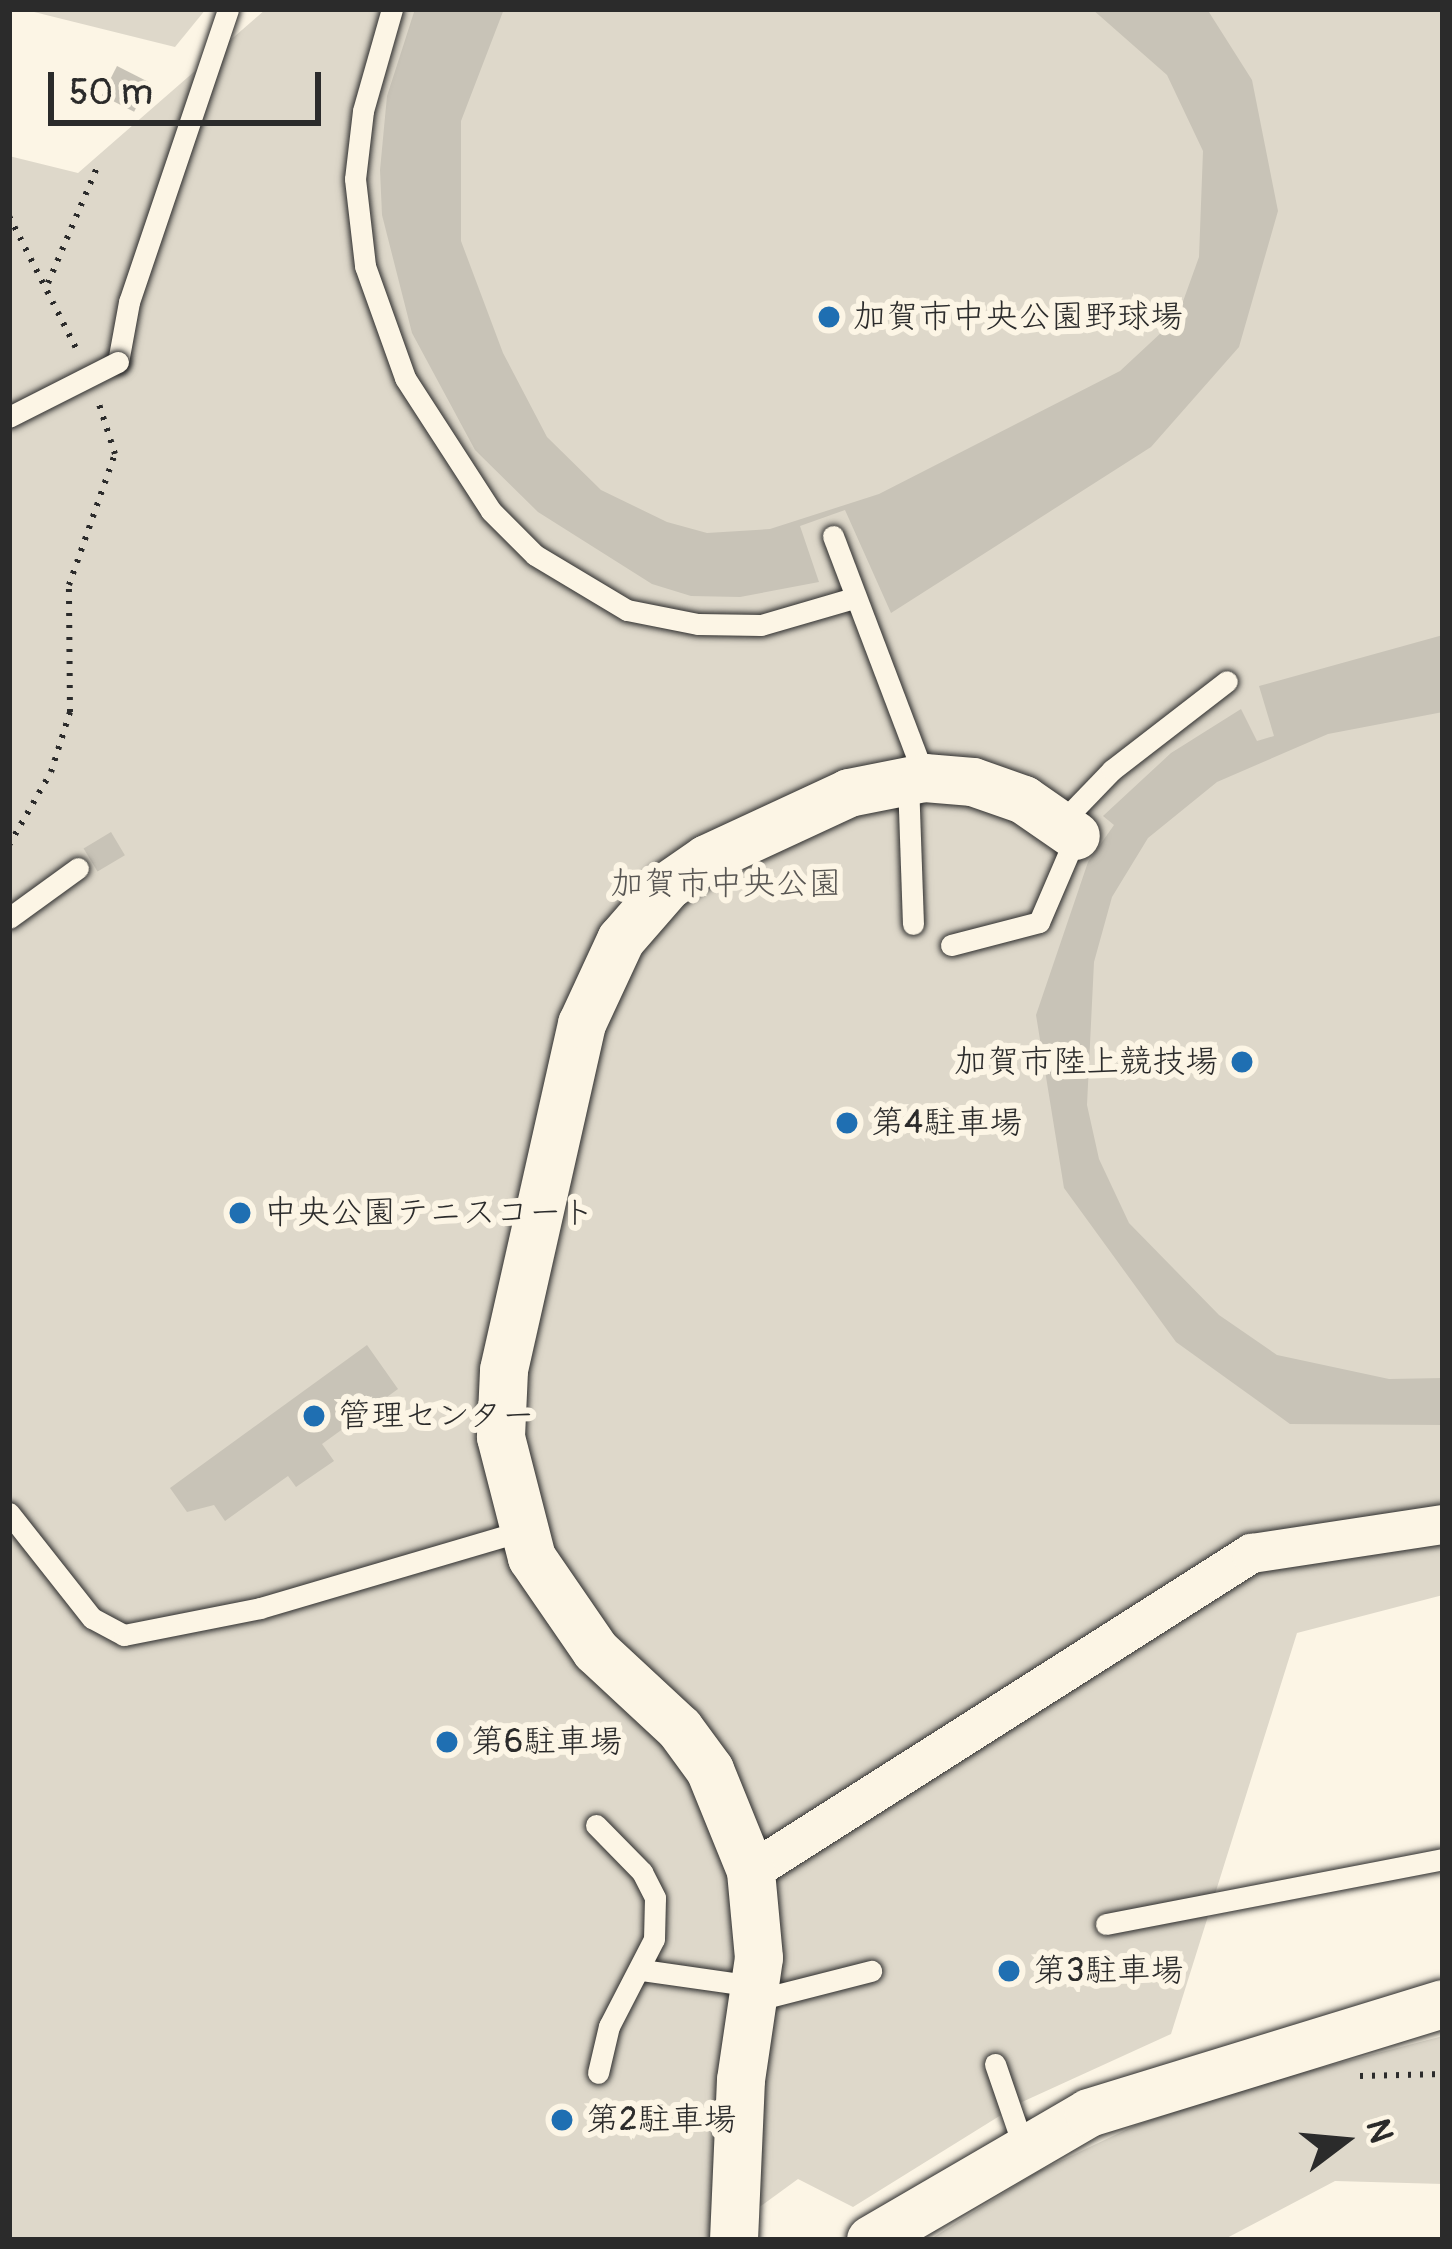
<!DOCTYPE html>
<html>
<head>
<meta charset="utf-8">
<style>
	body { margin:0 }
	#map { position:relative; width:1452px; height:2249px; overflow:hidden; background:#fcf5e5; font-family:Pangolin,"Klee One",sans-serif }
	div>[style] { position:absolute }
	.green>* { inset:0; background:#ded8ca }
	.building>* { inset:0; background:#c8c3b7; transform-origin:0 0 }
	.path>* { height:6px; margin-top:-3px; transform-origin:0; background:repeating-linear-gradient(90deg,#2b2b2b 0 3px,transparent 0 12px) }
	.roads { filter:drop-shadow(0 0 3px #2b2b2b) drop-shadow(0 0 3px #2b2b2b) }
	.service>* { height:21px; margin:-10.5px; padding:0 10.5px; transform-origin:10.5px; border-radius:10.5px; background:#fcf5e5 }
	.minor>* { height:39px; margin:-19.5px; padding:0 19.5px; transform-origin:19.5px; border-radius:19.5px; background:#fcf5e5 }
	.tertiary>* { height:48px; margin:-24px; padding:0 24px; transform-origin:24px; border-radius:24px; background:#fcf5e5 }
	.bridges { filter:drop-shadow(0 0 3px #2b2b2b) drop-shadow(0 0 3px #2b2b2b) }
	.service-bridge>* { height:21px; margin:-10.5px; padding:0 10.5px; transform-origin:10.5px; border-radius:10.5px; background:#fcf5e5 }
	.dots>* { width:33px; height:33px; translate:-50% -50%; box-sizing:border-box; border:6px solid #fcf5e5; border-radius:50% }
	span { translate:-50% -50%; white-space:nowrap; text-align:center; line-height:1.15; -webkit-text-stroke:12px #fcf5e5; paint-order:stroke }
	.poi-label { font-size:33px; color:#2b2b2b }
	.left { translate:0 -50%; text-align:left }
	.right { translate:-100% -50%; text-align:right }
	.park-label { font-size:33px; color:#585653 }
	.frame { position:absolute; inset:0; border:12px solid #2b2b2b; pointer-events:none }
	.north { position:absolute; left:1284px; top:2081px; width:120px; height:120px; -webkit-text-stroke:9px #fcf5e5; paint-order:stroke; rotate:74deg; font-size:33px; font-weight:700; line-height:48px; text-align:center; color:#2b2b2b }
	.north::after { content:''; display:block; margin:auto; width:42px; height:54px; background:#2b2b2b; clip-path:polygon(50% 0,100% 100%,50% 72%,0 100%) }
	.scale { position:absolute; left:48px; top:72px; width:273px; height:54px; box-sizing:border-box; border:6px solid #2b2b2b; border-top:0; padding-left:15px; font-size:36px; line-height:42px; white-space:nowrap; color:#2b2b2b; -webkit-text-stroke:9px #fcf5e5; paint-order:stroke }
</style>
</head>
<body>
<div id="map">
	<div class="green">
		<div style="clip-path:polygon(22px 9px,206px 9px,175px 47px)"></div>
		<div style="clip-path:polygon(266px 9px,1443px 9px,1443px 1595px,1297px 1633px,1171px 2034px,1022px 2102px,853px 2207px,798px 2179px,714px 2240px,9px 2240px,9px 156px,78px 173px)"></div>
		<div style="clip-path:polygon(1443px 2036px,1443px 2184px,1335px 2181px,1223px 2240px,929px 2240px,1037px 2172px,1134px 2126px,1231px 2091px)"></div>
	</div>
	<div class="building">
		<div style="clip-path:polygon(415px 9px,504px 9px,461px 121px,461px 241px,503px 353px,547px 437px,601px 490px,667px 522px,707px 533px,770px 529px,879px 494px,1120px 371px,1177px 318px,1199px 257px,1203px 151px,1167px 75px,1092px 9px,1207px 9px,1252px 80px,1278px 211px,1239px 347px,1151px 447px,891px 613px,845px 510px,800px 526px,819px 582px,740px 597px,691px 596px,652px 584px,538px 512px,475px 450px,412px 333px,382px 215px,380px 170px,387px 96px)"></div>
		<div style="left:117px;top:66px;width:36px;height:33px;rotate:27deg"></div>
		<div style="clip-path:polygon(1443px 635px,1443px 712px,1328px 734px,1217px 782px,1148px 838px,1112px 897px,1094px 962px,1087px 1105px,1099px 1159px,1129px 1223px,1219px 1315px,1277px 1355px,1389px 1379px,1443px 1378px,1443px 1425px,1290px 1424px,1176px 1342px,1064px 1188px,1036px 1015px,1088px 862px,1114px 825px,1103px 816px,1171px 753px,1241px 709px,1257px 741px,1274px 736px,1259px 686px)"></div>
		<div style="left:111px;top:832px;width:27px;height:32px;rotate:59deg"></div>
		<div style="clip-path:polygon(367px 1345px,398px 1389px,322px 1444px,334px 1461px,296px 1487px,288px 1476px,225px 1521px,214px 1505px,187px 1512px,170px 1488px)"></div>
	</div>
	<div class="path">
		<div style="left:9px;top:216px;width:150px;rotate:63.1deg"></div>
		<div style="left:48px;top:283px;width:128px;rotate:-67deg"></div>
		<div style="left:9px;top:845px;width:84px;rotate:-60.1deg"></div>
		<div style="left:51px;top:772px;width:63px;rotate:-72.4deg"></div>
		<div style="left:70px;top:712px;width:127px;rotate:-90.5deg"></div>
		<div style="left:69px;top:585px;width:139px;rotate:-70.7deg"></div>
		<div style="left:115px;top:454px;width:56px;rotate:-107.8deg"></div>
		<div style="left:1360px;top:2076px;width:83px;rotate:-1.4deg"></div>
	</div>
	<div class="roads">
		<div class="service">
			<div style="left:392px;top:9px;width:106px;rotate:105.9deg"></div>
			<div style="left:363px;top:111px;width:68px;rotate:96.7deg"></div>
			<div style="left:355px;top:179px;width:88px;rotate:83.4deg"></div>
			<div style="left:365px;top:266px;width:119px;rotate:70.3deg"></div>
			<div style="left:405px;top:378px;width:158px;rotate:57.1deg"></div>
			<div style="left:491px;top:511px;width:62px;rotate:45deg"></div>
			<div style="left:535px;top:555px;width:107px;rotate:30.9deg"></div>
			<div style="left:627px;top:610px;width:72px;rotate:11.2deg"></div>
			<div style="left:698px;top:624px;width:63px;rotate:0.9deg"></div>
			<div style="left:761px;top:625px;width:97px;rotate:-16.2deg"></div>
			<div style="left:118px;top:362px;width:61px;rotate:-79.6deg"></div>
			<div style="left:129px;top:302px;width:309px;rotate:-71.3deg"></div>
			<div style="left:833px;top:536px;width:259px;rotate:69.2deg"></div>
			<div style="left:908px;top:781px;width:143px;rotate:88deg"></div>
			<div style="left:1059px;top:825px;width:76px;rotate:-46.1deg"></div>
			<div style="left:1112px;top:770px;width:145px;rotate:-37.7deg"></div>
			<div style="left:9px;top:918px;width:85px;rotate:-35.9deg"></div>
			<div style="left:951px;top:945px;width:91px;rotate:-14.6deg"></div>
			<div style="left:1039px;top:922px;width:94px;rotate:-66.7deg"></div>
			<div style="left:9px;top:1513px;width:134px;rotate:51.7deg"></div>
			<div style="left:92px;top:1618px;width:36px;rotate:28deg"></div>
			<div style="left:124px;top:1635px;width:139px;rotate:-11.2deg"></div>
			<div style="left:260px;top:1608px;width:272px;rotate:-16.4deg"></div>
			<div style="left:596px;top:1825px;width:66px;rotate:45.6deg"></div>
			<div style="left:642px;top:1872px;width:29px;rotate:63deg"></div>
			<div style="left:655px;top:1898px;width:41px;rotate:91.4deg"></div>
			<div style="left:654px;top:1939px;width:98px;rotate:117.3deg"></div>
			<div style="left:609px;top:2026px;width:48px;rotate:103.2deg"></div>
			<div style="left:1106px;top:1924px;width:343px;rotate:-10.9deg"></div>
			<div style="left:642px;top:1970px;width:114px;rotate:8.1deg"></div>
			<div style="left:753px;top:2001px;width:122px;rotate:-14.3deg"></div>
			<div style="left:995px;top:2064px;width:89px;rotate:71deg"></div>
		</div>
		<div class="minor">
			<div style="left:751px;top:1871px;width:593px;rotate:-32.46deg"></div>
			<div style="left:1251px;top:1553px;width:194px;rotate:-8.6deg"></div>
		</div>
		<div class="tertiary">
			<div style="left:734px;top:2240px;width:160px;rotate:-87.5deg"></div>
			<div style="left:741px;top:2080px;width:123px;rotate:-81.6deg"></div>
			<div style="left:759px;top:1958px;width:87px;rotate:-95.3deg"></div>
			<div style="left:751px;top:1871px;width:109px;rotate:-112.1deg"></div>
			<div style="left:710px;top:1770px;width:51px;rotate:-126.2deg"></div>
			<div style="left:680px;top:1729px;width:115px;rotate:-137.1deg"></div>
			<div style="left:596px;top:1651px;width:113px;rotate:-124.5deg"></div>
			<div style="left:532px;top:1558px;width:125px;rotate:-104.4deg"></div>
			<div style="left:501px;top:1437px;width:67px;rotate:-87.4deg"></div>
			<div style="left:504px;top:1370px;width:355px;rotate:-77.3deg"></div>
			<div style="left:582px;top:1024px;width:93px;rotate:-65.1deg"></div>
			<div style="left:621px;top:940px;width:72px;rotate:-49deg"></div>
			<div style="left:668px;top:886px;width:47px;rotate:-34.7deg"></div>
			<div style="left:707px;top:859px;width:157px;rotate:-24.9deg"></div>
			<div style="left:849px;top:793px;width:77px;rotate:-11.2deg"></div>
			<div style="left:925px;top:778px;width:48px;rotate:4.8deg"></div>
			<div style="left:973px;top:782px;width:54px;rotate:19.4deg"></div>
			<div style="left:1024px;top:800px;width:63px;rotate:34.7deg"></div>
			<div style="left:871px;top:2240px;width:252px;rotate:-30.2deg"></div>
			<div style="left:1089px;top:2113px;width:370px;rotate:-17.1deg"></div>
		</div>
	</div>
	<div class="bridges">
		<div class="service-bridge">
			<div style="left:9px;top:417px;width:122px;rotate:-26.8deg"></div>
		</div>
	</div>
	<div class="dots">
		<div style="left:829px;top:317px;background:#1f6fb2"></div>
		<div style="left:1242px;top:1062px;background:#1f6fb2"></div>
		<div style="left:847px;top:1123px;background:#1f6fb2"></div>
		<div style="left:240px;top:1213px;background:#1f6fb2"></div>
		<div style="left:314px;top:1416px;background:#1f6fb2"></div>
		<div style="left:447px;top:1742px;background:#1f6fb2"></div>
		<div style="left:1009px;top:1971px;background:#1f6fb2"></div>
		<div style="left:562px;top:2120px;background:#1f6fb2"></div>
	</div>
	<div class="poi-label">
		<span class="left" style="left:853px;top:317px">加賀市中央公園野球場</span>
		<span class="right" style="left:1218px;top:1062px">加賀市陸上競技場</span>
		<span class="left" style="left:871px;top:1123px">第4駐車場</span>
		<span class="left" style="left:264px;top:1213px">中央公園テニスコート</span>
		<span class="left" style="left:338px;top:1416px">管理センター</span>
		<span class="left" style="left:471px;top:1742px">第6駐車場</span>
		<span class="left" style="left:1033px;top:1971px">第3駐車場</span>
		<span class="left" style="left:586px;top:2120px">第2駐車場</span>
	</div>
	<div class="park-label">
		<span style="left:726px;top:884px">加賀市中央公園</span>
	</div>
	<div class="frame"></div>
	<div class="north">N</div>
	<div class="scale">50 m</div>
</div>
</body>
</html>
